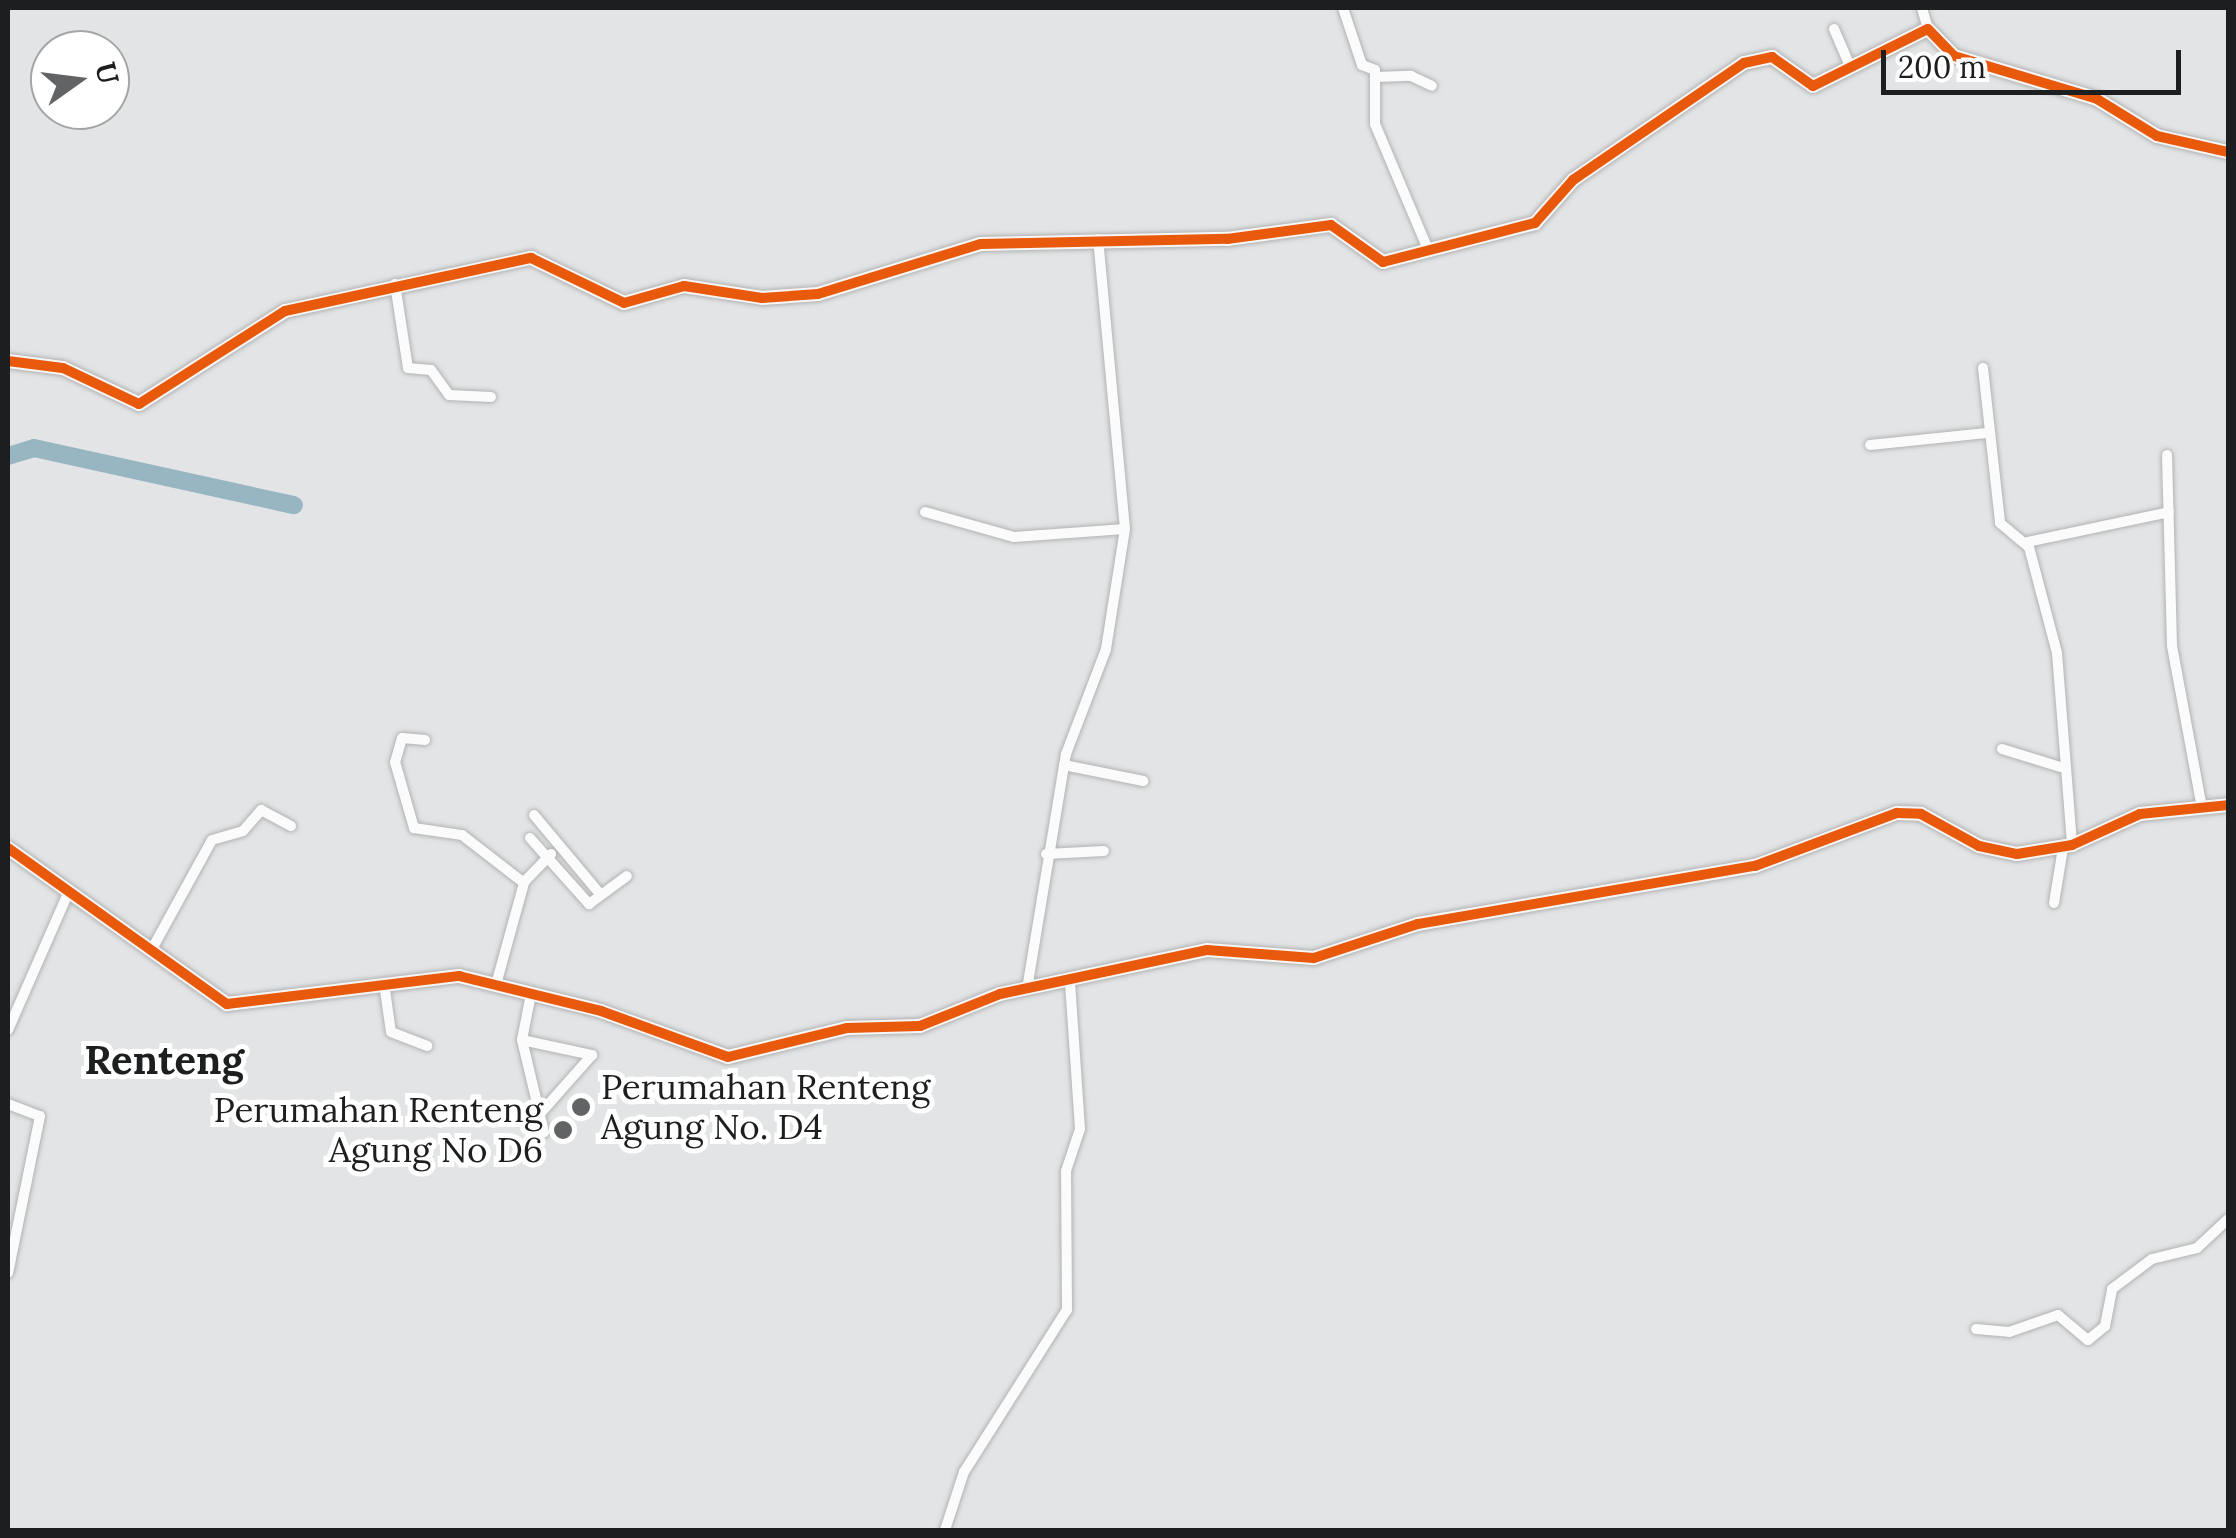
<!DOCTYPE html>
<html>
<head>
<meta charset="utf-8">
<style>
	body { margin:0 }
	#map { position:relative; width:2236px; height:1538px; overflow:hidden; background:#e3e4e5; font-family:Lora,serif }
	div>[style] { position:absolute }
	.river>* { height:18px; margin:-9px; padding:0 9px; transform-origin:9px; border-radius:9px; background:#98b5c2 }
	.roads { filter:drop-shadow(0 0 2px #b2b3b4) drop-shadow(0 0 2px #b2b3b4) }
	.street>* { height:10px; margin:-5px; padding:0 5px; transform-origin:5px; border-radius:5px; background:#fbfbfb }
	.secondary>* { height:14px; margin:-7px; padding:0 7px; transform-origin:7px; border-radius:7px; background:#f8f7f7 }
	.cycleway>* { height:10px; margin:-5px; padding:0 5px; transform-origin:5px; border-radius:5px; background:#e8590c }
	.dots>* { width:28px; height:28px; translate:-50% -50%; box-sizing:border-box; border:5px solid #fff; border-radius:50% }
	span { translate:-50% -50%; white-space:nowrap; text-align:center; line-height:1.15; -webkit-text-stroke:10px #fff; paint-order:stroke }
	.poi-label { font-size:35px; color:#1d1e1f }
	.left { translate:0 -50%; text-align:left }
	.right { translate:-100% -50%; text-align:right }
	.quarter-label { font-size:40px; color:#1d1e1f; font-weight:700 }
	.frame { position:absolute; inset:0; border:10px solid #1d1e1f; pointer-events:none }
	.north { position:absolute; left:30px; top:30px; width:100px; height:100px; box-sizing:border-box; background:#fff; border:2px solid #a5a5a5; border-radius:50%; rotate:76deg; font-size:28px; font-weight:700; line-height:40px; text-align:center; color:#1d1e1f }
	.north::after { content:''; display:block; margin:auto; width:35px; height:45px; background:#626364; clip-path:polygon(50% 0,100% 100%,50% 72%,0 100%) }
	.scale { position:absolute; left:1881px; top:50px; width:300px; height:45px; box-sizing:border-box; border:5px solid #1d1e1f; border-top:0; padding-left:12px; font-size:30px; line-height:35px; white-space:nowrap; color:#1d1e1f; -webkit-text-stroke:8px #fff; paint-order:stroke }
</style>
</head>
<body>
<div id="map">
	<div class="river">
		<div style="left:8px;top:456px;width:27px;rotate:-17deg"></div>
		<div style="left:34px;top:448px;width:266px;rotate:12.4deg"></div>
	</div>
	<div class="roads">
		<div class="street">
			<div style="left:1343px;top:8px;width:60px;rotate:71.6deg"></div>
			<div style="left:1362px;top:65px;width:14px;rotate:21deg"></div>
			<div style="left:1375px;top:70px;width:54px;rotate:90deg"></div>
			<div style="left:1375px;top:124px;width:131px;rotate:67.1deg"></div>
			<div style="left:1922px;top:8px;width:22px;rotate:74deg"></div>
			<div style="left:1834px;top:29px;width:40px;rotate:66.6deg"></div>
			<div style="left:1375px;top:77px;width:36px;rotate:-2deg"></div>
			<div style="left:1411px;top:76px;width:23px;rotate:25deg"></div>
			<div style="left:395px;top:284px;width:85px;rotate:81.2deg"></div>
			<div style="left:408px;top:368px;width:23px;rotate:5deg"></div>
			<div style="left:431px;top:370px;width:31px;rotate:54deg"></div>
			<div style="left:449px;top:395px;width:42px;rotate:2.7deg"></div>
			<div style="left:1983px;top:368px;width:156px;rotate:83.7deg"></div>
			<div style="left:2000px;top:523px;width:38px;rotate:40deg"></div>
			<div style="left:2029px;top:547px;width:110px;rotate:75.2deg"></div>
			<div style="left:2057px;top:653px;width:193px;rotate:85.5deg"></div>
			<div style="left:1870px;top:445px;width:117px;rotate:-5.9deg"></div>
			<div style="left:2167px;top:455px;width:191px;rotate:88.5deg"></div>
			<div style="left:2172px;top:646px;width:165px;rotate:79.5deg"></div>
			<div style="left:925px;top:512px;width:92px;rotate:15.7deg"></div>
			<div style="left:1014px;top:537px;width:111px;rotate:-4.1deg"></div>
			<div style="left:2027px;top:542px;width:145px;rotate:-11.9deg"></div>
			<div style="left:425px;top:740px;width:23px;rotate:-175deg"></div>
			<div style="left:402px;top:738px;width:25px;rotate:106deg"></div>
			<div style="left:395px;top:762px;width:69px;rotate:73.9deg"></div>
			<div style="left:414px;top:828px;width:49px;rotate:8.3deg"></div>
			<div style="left:462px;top:835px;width:78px;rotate:37.7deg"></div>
			<div style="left:524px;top:883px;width:106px;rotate:105.4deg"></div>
			<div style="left:2002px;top:749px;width:61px;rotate:17.2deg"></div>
			<div style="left:1064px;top:765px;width:81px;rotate:11.4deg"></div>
			<div style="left:534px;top:815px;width:104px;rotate:50.1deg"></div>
			<div style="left:530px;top:838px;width:89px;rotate:48.2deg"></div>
			<div style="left:589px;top:904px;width:47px;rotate:-36.4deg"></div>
			<div style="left:1046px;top:854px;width:58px;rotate:-3deg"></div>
			<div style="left:524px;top:882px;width:39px;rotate:-46deg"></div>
			<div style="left:2054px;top:903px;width:56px;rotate:-80.7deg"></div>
			<div style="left:152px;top:949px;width:124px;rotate:-61.2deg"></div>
			<div style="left:212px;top:840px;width:32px;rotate:-16deg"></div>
			<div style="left:243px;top:831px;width:28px;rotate:-49deg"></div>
			<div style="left:261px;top:810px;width:34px;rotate:28deg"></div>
			<div style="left:384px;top:983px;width:49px;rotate:81.9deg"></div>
			<div style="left:391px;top:1032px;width:39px;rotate:21deg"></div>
			<div style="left:1027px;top:989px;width:238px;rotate:-80.6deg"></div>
			<div style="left:1066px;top:754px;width:112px;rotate:-69.1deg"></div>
			<div style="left:1106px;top:649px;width:121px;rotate:-81deg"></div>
			<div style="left:1125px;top:529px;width:291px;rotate:-95.3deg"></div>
			<div style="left:531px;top:994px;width:47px;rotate:101.1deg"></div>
			<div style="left:522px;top:1040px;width:95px;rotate:76.6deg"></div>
			<div style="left:8px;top:1030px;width:150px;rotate:-66.3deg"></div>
			<div style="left:522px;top:1040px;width:72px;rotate:12.1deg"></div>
			<div style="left:592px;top:1055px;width:80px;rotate:131.5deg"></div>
			<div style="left:8px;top:1104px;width:34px;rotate:21deg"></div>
			<div style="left:40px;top:1116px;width:160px;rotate:101.5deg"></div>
			<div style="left:1976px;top:1329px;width:33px;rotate:5deg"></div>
			<div style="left:2009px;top:1332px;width:52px;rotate:-19.1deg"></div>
			<div style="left:2058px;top:1315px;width:39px;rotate:40deg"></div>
			<div style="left:2088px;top:1340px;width:22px;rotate:-39deg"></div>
			<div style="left:2105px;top:1326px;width:38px;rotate:-79deg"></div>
			<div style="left:2112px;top:1289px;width:50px;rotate:-36.9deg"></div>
			<div style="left:2152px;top:1259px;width:46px;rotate:-13.7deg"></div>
			<div style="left:2197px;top:1248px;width:42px;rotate:-43.1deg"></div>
			<div style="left:945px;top:1530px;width:61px;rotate:-71.9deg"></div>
			<div style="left:964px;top:1472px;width:192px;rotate:-57.6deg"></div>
			<div style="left:1067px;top:1310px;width:139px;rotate:-90.4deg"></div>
			<div style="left:1066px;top:1171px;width:44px;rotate:-71.6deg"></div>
			<div style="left:1080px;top:1129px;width:146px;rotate:-93.9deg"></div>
		</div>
		<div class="secondary">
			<div style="left:8px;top:361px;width:55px;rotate:7.3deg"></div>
			<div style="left:63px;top:368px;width:84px;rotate:25.3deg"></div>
			<div style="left:139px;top:404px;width:173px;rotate:-32.5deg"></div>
			<div style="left:285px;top:311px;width:252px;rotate:-12.2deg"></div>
			<div style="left:531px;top:258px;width:103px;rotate:25.8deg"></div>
			<div style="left:624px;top:303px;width:62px;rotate:-15.8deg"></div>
			<div style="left:684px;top:286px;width:79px;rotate:8.7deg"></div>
			<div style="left:762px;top:298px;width:56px;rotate:-4.1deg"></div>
			<div style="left:818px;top:294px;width:170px;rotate:-17.1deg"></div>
			<div style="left:981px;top:244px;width:246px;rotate:-1.2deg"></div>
			<div style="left:1227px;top:239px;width:105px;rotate:-7.7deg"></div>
			<div style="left:1331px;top:225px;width:64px;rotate:35.4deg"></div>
			<div style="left:1383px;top:262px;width:157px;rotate:-14.4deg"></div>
			<div style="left:1535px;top:223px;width:57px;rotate:-48.5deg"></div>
			<div style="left:1573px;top:180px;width:207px;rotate:-34.4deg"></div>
			<div style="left:1744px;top:63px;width:29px;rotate:-12deg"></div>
			<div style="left:1772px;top:57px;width:50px;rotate:35.3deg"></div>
			<div style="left:1813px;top:86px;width:128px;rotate:-26.4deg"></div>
			<div style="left:1928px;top:29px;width:37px;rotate:46deg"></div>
			<div style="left:1954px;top:56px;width:149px;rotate:16.7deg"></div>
			<div style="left:2097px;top:99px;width:70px;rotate:31.7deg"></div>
			<div style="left:2157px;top:136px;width:73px;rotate:12.7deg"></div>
			<div style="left:8px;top:848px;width:269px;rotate:35.5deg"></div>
			<div style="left:227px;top:1004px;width:234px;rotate:-6.9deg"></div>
			<div style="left:459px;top:976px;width:146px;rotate:13.8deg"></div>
			<div style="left:601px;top:1011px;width:135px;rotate:19.9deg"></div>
			<div style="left:728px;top:1057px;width:122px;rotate:-13.7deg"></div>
			<div style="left:847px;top:1028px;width:73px;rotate:-1.6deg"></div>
			<div style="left:920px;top:1026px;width:86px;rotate:-21.8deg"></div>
			<div style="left:1000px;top:994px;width:212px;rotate:-12deg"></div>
			<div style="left:1207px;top:950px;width:107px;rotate:4.3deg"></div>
			<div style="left:1314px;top:958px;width:109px;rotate:-18.1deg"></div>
			<div style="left:1418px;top:924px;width:342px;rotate:-9.8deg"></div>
			<div style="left:1755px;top:866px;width:152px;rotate:-20.5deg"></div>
			<div style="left:1897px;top:813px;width:24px;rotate:2deg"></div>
			<div style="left:1921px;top:814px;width:66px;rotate:28.9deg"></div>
			<div style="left:1979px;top:846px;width:39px;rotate:12deg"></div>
			<div style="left:2017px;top:854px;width:56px;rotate:-9.3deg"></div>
			<div style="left:2072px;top:845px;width:75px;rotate:-24.5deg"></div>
			<div style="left:2140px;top:814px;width:88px;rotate:-5.8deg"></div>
		</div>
	</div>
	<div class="cycleway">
		<div style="left:8px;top:361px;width:55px;rotate:7.3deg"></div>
		<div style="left:63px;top:368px;width:84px;rotate:25.3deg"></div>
		<div style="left:139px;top:404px;width:173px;rotate:-32.5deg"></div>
		<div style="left:285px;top:311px;width:252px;rotate:-12.2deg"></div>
		<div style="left:531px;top:258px;width:103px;rotate:25.8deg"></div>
		<div style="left:624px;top:303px;width:62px;rotate:-15.8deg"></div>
		<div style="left:684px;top:286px;width:79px;rotate:8.7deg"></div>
		<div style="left:762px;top:298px;width:56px;rotate:-4.1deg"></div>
		<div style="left:818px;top:294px;width:170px;rotate:-17.1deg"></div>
		<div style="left:981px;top:244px;width:246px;rotate:-1.2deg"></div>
		<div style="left:1227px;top:239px;width:105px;rotate:-7.7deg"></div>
		<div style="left:1331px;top:225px;width:64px;rotate:35.4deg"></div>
		<div style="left:1383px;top:262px;width:157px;rotate:-14.4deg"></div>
		<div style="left:1535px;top:223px;width:57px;rotate:-48.5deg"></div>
		<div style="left:1573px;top:180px;width:207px;rotate:-34.4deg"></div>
		<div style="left:1744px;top:63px;width:29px;rotate:-12deg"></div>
		<div style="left:1772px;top:57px;width:50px;rotate:35.3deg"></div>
		<div style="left:1813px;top:86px;width:128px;rotate:-26.4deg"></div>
		<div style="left:1928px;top:29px;width:37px;rotate:46deg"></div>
		<div style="left:1954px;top:56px;width:149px;rotate:16.7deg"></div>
		<div style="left:2097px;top:99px;width:70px;rotate:31.7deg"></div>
		<div style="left:2157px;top:136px;width:73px;rotate:12.7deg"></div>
		<div style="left:8px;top:848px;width:269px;rotate:35.5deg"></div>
		<div style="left:227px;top:1004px;width:234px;rotate:-6.9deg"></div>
		<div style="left:459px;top:976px;width:146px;rotate:13.8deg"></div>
		<div style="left:601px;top:1011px;width:135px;rotate:19.9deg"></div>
		<div style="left:728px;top:1057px;width:122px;rotate:-13.7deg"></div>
		<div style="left:847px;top:1028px;width:73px;rotate:-1.6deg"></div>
		<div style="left:920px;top:1026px;width:86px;rotate:-21.8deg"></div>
		<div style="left:1000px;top:994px;width:212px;rotate:-12deg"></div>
		<div style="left:1207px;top:950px;width:107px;rotate:4.3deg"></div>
		<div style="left:1314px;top:958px;width:109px;rotate:-18.1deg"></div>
		<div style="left:1418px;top:924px;width:342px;rotate:-9.8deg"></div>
		<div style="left:1755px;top:866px;width:152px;rotate:-20.5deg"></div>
		<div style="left:1897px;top:813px;width:24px;rotate:2deg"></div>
		<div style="left:1921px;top:814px;width:66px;rotate:28.9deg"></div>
		<div style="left:1979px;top:846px;width:39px;rotate:12deg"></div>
		<div style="left:2017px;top:854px;width:56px;rotate:-9.3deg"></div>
		<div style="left:2072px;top:845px;width:75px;rotate:-24.5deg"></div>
		<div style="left:2140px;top:814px;width:88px;rotate:-5.8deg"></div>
	</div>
	<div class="dots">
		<div style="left:581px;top:1107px;background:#626364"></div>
		<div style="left:563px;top:1130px;background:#626364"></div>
	</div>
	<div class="poi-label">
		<span class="left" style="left:601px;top:1107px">Perumahan Renteng<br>Agung No. D4</span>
		<span class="right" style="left:543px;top:1130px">Perumahan Renteng<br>Agung No D6</span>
	</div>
	<div class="quarter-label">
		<span style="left:164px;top:1060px">Renteng</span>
	</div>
	<div class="frame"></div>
	<div class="north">U</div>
	<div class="scale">200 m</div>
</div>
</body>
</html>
